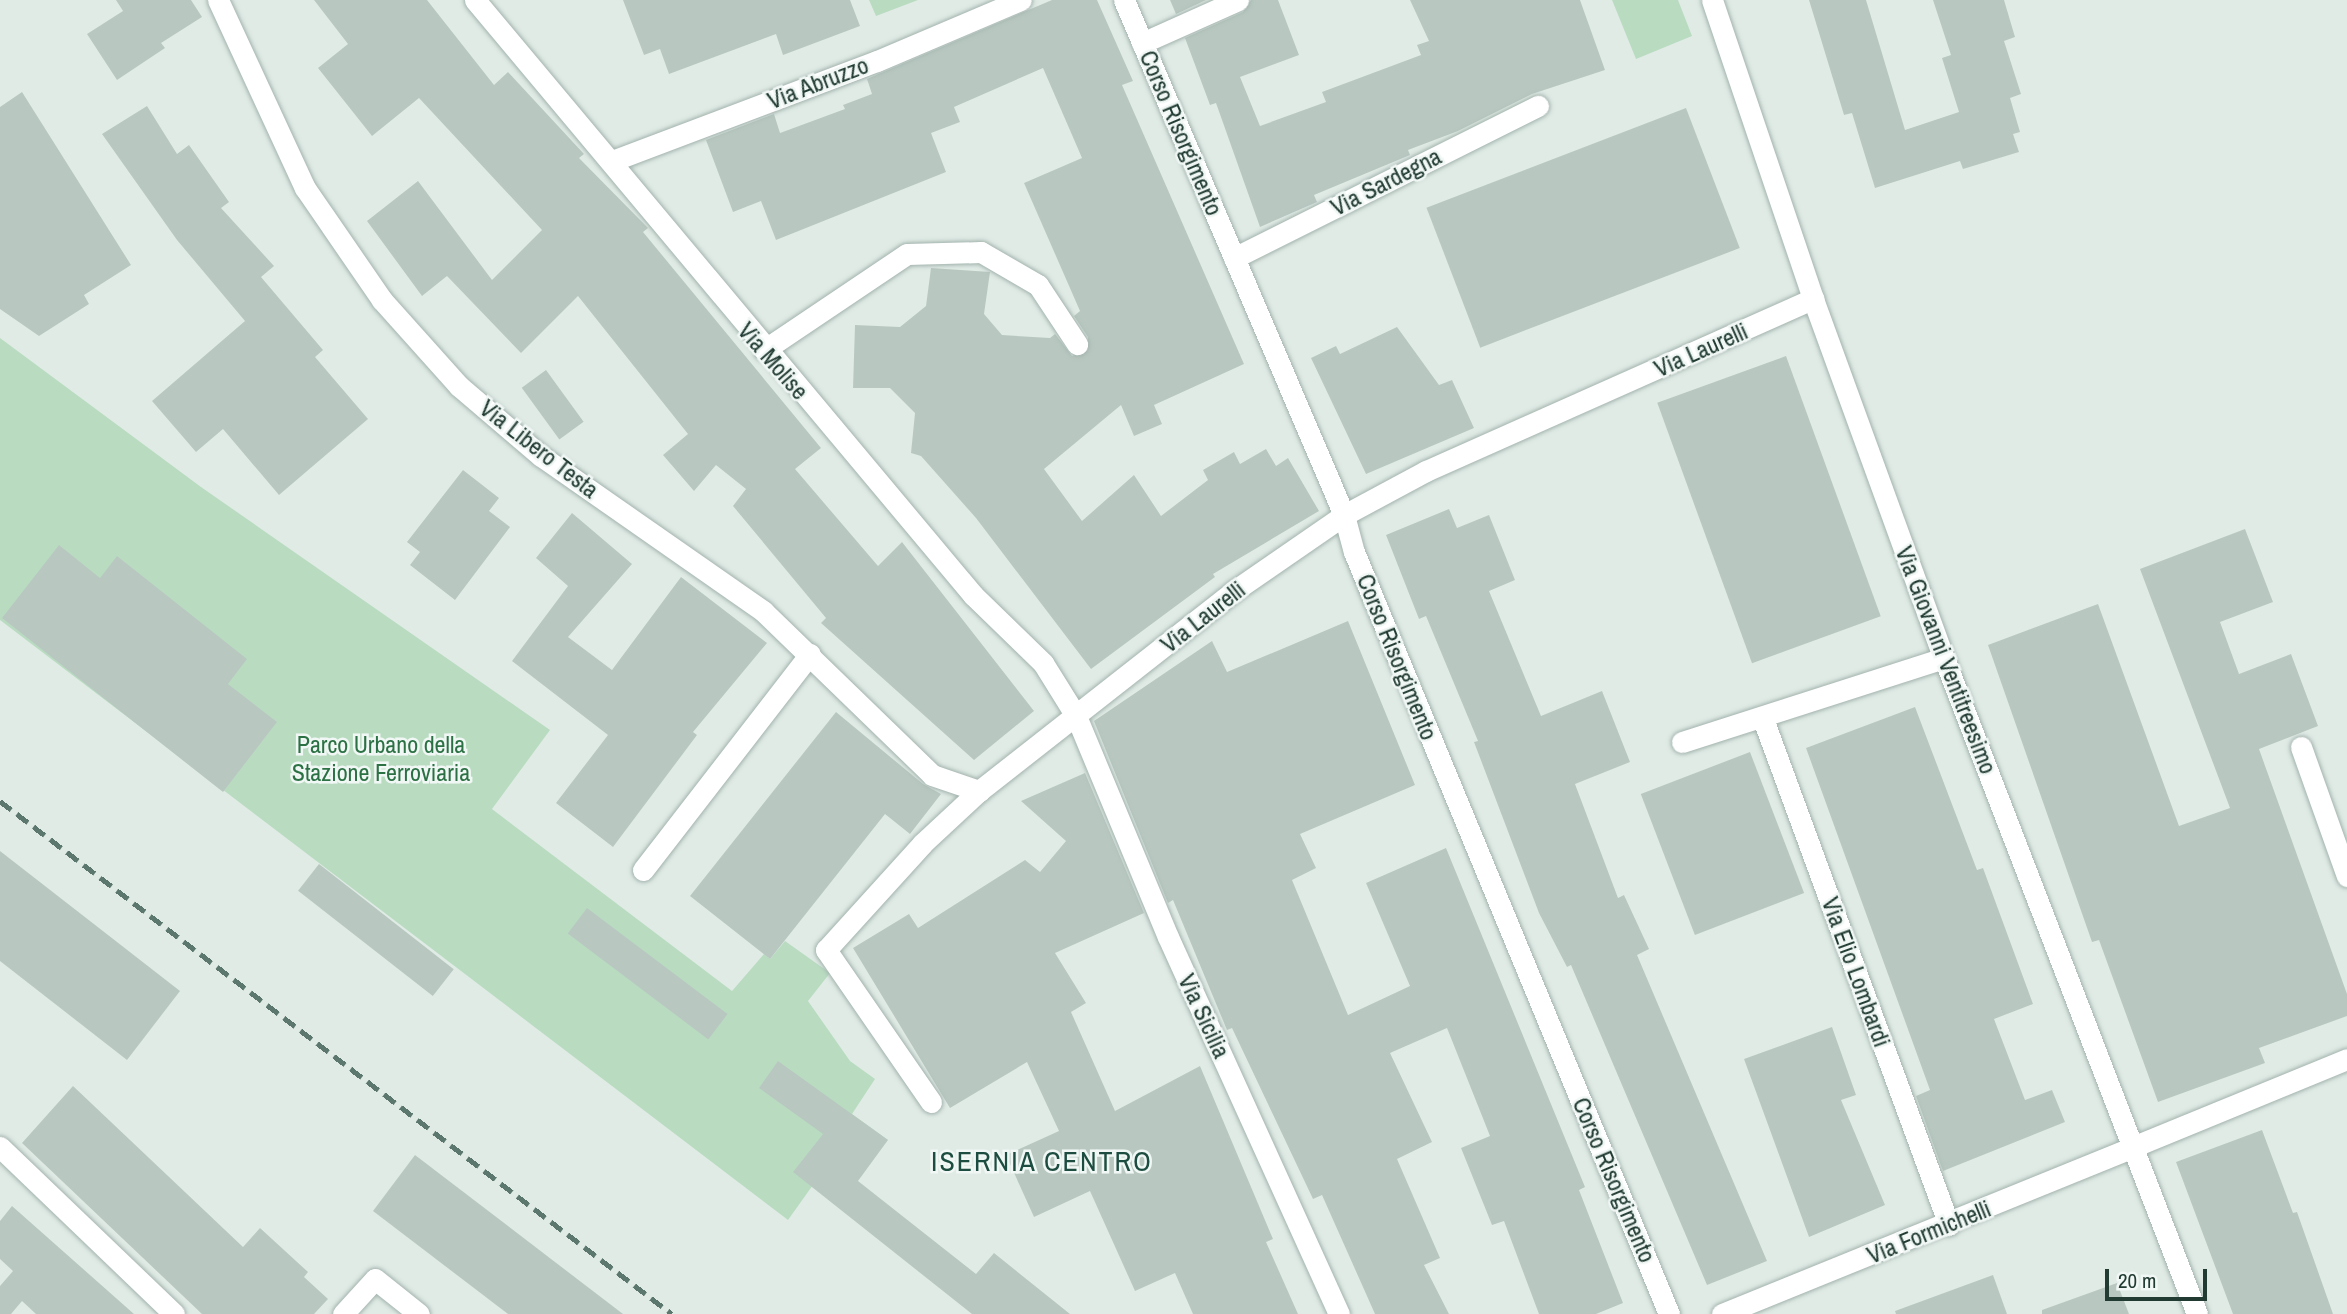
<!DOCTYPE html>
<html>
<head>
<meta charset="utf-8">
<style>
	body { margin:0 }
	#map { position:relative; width:2347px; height:1314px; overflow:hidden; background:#e0ebe6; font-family:"Archivo Narrow",sans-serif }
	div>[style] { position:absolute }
	.green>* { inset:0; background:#b9dcc1 }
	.building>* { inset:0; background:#b8c8c1; transform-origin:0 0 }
	.roads { filter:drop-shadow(0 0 2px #a3b3ad) drop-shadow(0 0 2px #a3b3ad) }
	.minor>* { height:21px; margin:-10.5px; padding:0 10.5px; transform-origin:10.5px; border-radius:10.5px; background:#fff }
	.tertiary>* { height:21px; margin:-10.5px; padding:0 10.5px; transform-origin:10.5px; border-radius:10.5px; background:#fff }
	.secondary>* { height:21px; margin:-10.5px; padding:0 10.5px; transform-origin:10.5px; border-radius:10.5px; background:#fff }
	.rail>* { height:5px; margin-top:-2.5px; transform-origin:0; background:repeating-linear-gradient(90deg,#5b776e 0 14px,transparent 0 21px) }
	span { translate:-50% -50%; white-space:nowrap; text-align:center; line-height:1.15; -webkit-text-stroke:5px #f0f7f4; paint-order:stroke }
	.street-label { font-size:24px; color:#213b33 }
	.park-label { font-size:24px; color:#2b7144 }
	.quarter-label { font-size:28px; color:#1d4d40; letter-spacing:2px }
	.scale { position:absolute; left:2105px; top:1269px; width:102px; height:32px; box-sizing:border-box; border:4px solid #213b33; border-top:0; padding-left:9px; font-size:21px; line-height:24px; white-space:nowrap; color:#213b33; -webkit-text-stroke:5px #f0f7f4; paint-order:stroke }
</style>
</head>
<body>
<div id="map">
	<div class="green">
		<div style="clip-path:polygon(869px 0,918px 0,876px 16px)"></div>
		<div style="clip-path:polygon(1612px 0,1678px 0,1692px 36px,1636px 59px)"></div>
		<div style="clip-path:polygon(0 338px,201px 487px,550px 730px,492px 809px,732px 991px,764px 954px,770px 959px,785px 941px,830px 973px,808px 1001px,850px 1061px,875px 1079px,852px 1114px,888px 1140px,840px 1147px,788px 1220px,0 620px)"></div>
	</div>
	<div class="building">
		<div style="clip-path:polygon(116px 0,191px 0,202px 17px,161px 43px,165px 48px,117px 80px,87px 34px,123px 11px)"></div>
		<div style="clip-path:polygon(314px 0,427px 0,494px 85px,508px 72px,584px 154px,579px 158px,648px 228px,643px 232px,821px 448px,795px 469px,878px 566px,902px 542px,1034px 711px,974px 760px,821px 623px,826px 618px,733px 506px,746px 489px,716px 465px,694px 491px,663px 455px,688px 434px,578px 296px,521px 353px,447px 276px,422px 296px,367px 221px,418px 181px,492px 280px,542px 230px,419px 98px,372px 136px,318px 68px,348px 44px)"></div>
		<div style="clip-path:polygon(623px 0,850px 0,860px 26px,783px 55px,776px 34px,669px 74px,660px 49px,644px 55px)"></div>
		<div style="clip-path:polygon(1052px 0,1097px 0,1133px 81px,1122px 85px,1244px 364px,1154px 405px,1162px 424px,1134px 436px,1121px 405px,1044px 469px,1082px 521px,1134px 475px,1161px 516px,1208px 480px,1203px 470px,1234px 452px,1240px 464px,1266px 449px,1276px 466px,1288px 458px,1319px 511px,1213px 574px,1215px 577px,1091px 669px,976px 518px,921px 456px,911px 453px,915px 413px,890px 388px,853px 388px,855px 325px,900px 327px,926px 306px,931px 268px,990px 272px,984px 314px,1002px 335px,1050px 338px,1055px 334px,1072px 356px,1088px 350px,1088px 337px,1074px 316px,1080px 311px,1024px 183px,1082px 158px,1043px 68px,954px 107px,960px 122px,931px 133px,946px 172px,776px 240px,761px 201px,733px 212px,706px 140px,774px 114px,780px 133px,845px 109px,843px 105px,872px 94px,867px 79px)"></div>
		<div style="clip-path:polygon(1170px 0,1206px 0,1176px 14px)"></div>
		<div style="clip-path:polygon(1251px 0,1278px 0,1299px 55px,1240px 77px,1260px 126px,1326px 102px,1322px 92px,1421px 55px,1417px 45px,1429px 41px,1410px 0,1580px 0,1605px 70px,1532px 94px,1458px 131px,1408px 150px,1410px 155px,1314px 195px,1317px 202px,1260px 227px,1216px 103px,1210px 105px,1185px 38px,1243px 12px)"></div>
		<div style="clip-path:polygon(1809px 0,1866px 0,1905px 130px,1959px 112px,1942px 58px,1951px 55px,1933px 0,2004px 0,2015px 37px,2004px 41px,2021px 94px,2010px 98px,2020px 132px,2013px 134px,2019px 152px,1963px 169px,1960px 161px,1875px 188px,1852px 113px,1844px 115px)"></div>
		<div style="clip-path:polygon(22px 92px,131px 265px,84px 295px,89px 304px,39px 336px,0 309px,0 107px)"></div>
		<div style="clip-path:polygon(147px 106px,177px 154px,189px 145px,229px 202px,221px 208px,274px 266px,261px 277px,323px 350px,315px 357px,368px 419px,279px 495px,223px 429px,196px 452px,152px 401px,245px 321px,177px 240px,102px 134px)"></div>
		<div style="left:1686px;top:108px;width:150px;height:278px;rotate:69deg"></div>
		<div style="clip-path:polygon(1397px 327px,1439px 385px,1452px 380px,1474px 428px,1366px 474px,1311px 358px,1336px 346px,1340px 354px)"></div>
		<div style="left:1786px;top:356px;width:277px;height:137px;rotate:70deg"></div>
		<div style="left:546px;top:370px;width:64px;height:30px;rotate:54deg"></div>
		<div style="clip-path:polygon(463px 470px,499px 498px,489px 511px,510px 527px,455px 600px,410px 565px,420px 552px,407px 542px)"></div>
		<div style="clip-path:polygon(1449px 509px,1457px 528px,1489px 515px,1515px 580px,1489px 591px,1541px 716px,1602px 691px,1630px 762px,1575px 784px,1618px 898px,1624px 895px,1649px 949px,1637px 955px,1767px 1261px,1707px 1285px,1571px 965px,1567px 967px,1539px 913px,1474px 742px,1478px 741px,1426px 616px,1419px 619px,1386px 535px)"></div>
		<div style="clip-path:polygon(572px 513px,632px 564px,568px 637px,612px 670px,681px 577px,767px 643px,693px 732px,697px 735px,613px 847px,556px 803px,608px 735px,512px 661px,568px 586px,536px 558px)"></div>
		<div style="clip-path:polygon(2245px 529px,2273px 602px,2220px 622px,2239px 674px,2291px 654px,2318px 726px,2259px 749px,2347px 994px,2347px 1016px,2259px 1048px,2265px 1063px,2158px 1102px,2099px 940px,2092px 942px,1988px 645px,2098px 604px,2179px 826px,2230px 808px,2140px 569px)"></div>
		<div style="clip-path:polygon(59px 545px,100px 578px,117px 556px,247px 659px,228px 684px,277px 722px,223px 792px,2px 618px)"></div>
		<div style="clip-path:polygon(1348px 621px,1415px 785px,1300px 834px,1316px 868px,1292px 880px,1348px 1015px,1410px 986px,1366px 883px,1446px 848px,1585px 1187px,1579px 1190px,1623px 1303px,1596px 1314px,1539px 1314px,1504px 1221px,1492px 1225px,1461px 1148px,1490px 1136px,1447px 1028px,1390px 1053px,1432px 1142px,1397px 1159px,1440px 1258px,1424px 1265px,1449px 1314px,1375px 1314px,1322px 1195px,1313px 1199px,1232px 1028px,1227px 1030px,1173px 900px,1168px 903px,1094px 721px,1212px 641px,1227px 672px)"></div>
		<div style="clip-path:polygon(1915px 707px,1977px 870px,1983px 868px,2033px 1004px,1994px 1019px,2025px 1100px,2052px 1090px,2065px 1122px,1943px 1171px,1916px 1096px,1930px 1090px,1806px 748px)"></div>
		<div style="clip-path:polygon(836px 712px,923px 784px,941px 794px,910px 834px,885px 814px,770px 959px,690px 896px)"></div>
		<div style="left:1750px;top:752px;width:151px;height:117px;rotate:69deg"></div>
		<div style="clip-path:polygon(1085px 773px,1144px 913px,1055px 953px,1086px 1003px,1071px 1012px,1115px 1111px,1200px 1066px,1273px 1239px,1266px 1242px,1298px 1314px,1193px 1314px,1175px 1273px,1135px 1291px,1090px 1191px,1034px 1217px,1006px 1155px,1059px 1131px,1027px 1062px,950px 1108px,853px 948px,909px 914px,918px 928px,1025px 860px,1040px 872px,1066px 841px,1021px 801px)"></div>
		<div style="clip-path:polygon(0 851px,180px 991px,127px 1060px,0 961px)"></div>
		<div style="left:319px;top:864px;width:171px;height:34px;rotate:38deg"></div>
		<div style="left:587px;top:908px;width:176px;height:32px;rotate:37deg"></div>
		<div style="clip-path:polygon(1832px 1027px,1856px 1095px,1841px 1100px,1885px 1205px,1809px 1237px,1744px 1059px)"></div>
		<div style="clip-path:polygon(778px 1061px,888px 1140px,858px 1181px,976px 1274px,994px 1253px,1070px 1314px,972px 1314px,793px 1172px,823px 1134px,759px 1088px)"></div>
		<div style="clip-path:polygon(73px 1086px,243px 1247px,260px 1228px,308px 1272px,304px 1277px,328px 1299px,314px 1314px,202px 1314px,22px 1143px)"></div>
		<div style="clip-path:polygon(2262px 1130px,2293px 1213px,2297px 1212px,2333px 1314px,2233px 1314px,2176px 1162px)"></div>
		<div style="clip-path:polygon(415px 1155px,623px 1314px,508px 1314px,373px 1211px)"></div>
		<div style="clip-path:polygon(12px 1206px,134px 1314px,36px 1314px,22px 1301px,11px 1314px,0 1314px,0 1286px,13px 1271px,0 1259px,0 1221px)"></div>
		<div style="clip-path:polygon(1993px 1275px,2007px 1314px,1896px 1314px,1895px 1311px)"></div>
		<div style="clip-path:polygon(2117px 1283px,2129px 1314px,2042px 1314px,2042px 1310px)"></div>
	</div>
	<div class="roads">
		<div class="minor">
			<div style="left:218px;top:0;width:207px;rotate:65.2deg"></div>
			<div style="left:305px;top:188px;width:136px;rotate:55.5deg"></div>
			<div style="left:382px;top:300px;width:115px;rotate:48.2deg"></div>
			<div style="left:459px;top:386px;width:108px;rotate:40.5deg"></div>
			<div style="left:541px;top:456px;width:271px;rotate:34.9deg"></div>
			<div style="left:763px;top:611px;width:235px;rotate:44.1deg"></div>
			<div style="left:932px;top:775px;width:50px;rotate:18.8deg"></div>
			<div style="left:475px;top:0;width:776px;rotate:50.07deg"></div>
			<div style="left:973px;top:595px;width:98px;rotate:44.2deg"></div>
			<div style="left:1043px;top:663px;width:62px;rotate:58.1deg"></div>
			<div style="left:1076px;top:716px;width:239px;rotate:67.4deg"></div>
			<div style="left:1168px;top:937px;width:414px;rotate:65.6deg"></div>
			<div style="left:1142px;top:43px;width:105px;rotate:-24.1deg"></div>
			<div style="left:612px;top:161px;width:283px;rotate:-20.7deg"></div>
			<div style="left:877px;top:61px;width:156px;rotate:-23deg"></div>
			<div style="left:1234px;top:258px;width:340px;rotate:-26.6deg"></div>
			<div style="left:764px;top:350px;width:172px;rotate:-33.9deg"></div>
			<div style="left:907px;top:254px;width:74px;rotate:-1.5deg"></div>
			<div style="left:981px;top:252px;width:66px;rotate:30.1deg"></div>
			<div style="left:1038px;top:285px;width:71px;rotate:56.5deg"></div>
			<div style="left:1763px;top:719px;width:539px;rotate:69.82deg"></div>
			<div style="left:1682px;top:742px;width:275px;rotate:-17.8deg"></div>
			<div style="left:2301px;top:747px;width:137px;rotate:70.4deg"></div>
			<div style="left:643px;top:870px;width:273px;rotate:-52.3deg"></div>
			<div style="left:931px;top:1102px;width:185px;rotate:-124.6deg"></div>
			<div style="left:826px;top:950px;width:144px;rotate:-47.8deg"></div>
			<div style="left:923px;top:843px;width:76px;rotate:-42.9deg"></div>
			<div style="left:979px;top:791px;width:324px;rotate:-38.1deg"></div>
			<div style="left:1234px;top:591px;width:134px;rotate:-34.6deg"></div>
			<div style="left:1344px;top:515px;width:93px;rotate:-28.2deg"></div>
			<div style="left:1426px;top:471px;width:424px;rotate:-24deg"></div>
			<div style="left:2135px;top:1146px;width:229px;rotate:-22.3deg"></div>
			<div style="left:343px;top:1314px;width:47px;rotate:-47.6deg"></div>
			<div style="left:375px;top:1279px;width:56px;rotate:38.5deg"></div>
		</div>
		<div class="tertiary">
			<div style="left:1124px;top:0;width:560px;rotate:66.87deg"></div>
			<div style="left:1344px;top:515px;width:38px;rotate:75deg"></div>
			<div style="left:1354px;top:552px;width:825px;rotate:67.54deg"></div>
			<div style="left:1712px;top:0;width:316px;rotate:71.3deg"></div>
			<div style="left:1813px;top:299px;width:382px;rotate:70deg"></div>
			<div style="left:1944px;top:658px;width:703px;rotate:68.91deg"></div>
			<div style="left:1722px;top:1314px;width:446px;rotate:-22.1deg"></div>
		</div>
		<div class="secondary">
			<div style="left:0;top:1147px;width:241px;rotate:43.8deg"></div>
		</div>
	</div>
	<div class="rail">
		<div style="left:0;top:801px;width:845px;rotate:37.36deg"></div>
	</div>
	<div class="street-label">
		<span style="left:818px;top:83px;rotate:-21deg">Via Abruzzo</span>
		<span style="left:1181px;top:133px;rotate:67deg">Corso Risorgimento</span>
		<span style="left:1386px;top:182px;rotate:-27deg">Via Sardegna</span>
		<span style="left:1701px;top:350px;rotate:-24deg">Via Laurelli</span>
		<span style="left:773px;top:361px;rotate:49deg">Via Molise</span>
		<span style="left:539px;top:449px;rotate:38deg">Via Libero Testa</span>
		<span style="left:1203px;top:617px;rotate:-38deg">Via Laurelli</span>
		<span style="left:1397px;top:657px;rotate:68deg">Corso Risorgimento</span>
		<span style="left:1946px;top:660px;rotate:69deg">Via Giovanni Ventitreesimo</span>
		<span style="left:1856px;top:972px;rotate:70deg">Via Elio Lombardi</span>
		<span style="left:1204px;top:1016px;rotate:65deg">Via Sicilia</span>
		<span style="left:1614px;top:1180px;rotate:67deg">Corso Risorgimento</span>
		<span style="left:1929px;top:1232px;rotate:-22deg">Via Formichelli</span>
	</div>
	<div class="park-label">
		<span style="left:381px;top:759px">Parco Urbano della<br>Stazione Ferroviaria</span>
	</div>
	<div class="quarter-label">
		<span style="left:1042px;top:1161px">ISERNIA CENTRO</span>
	</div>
	<div class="scale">20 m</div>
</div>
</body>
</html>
